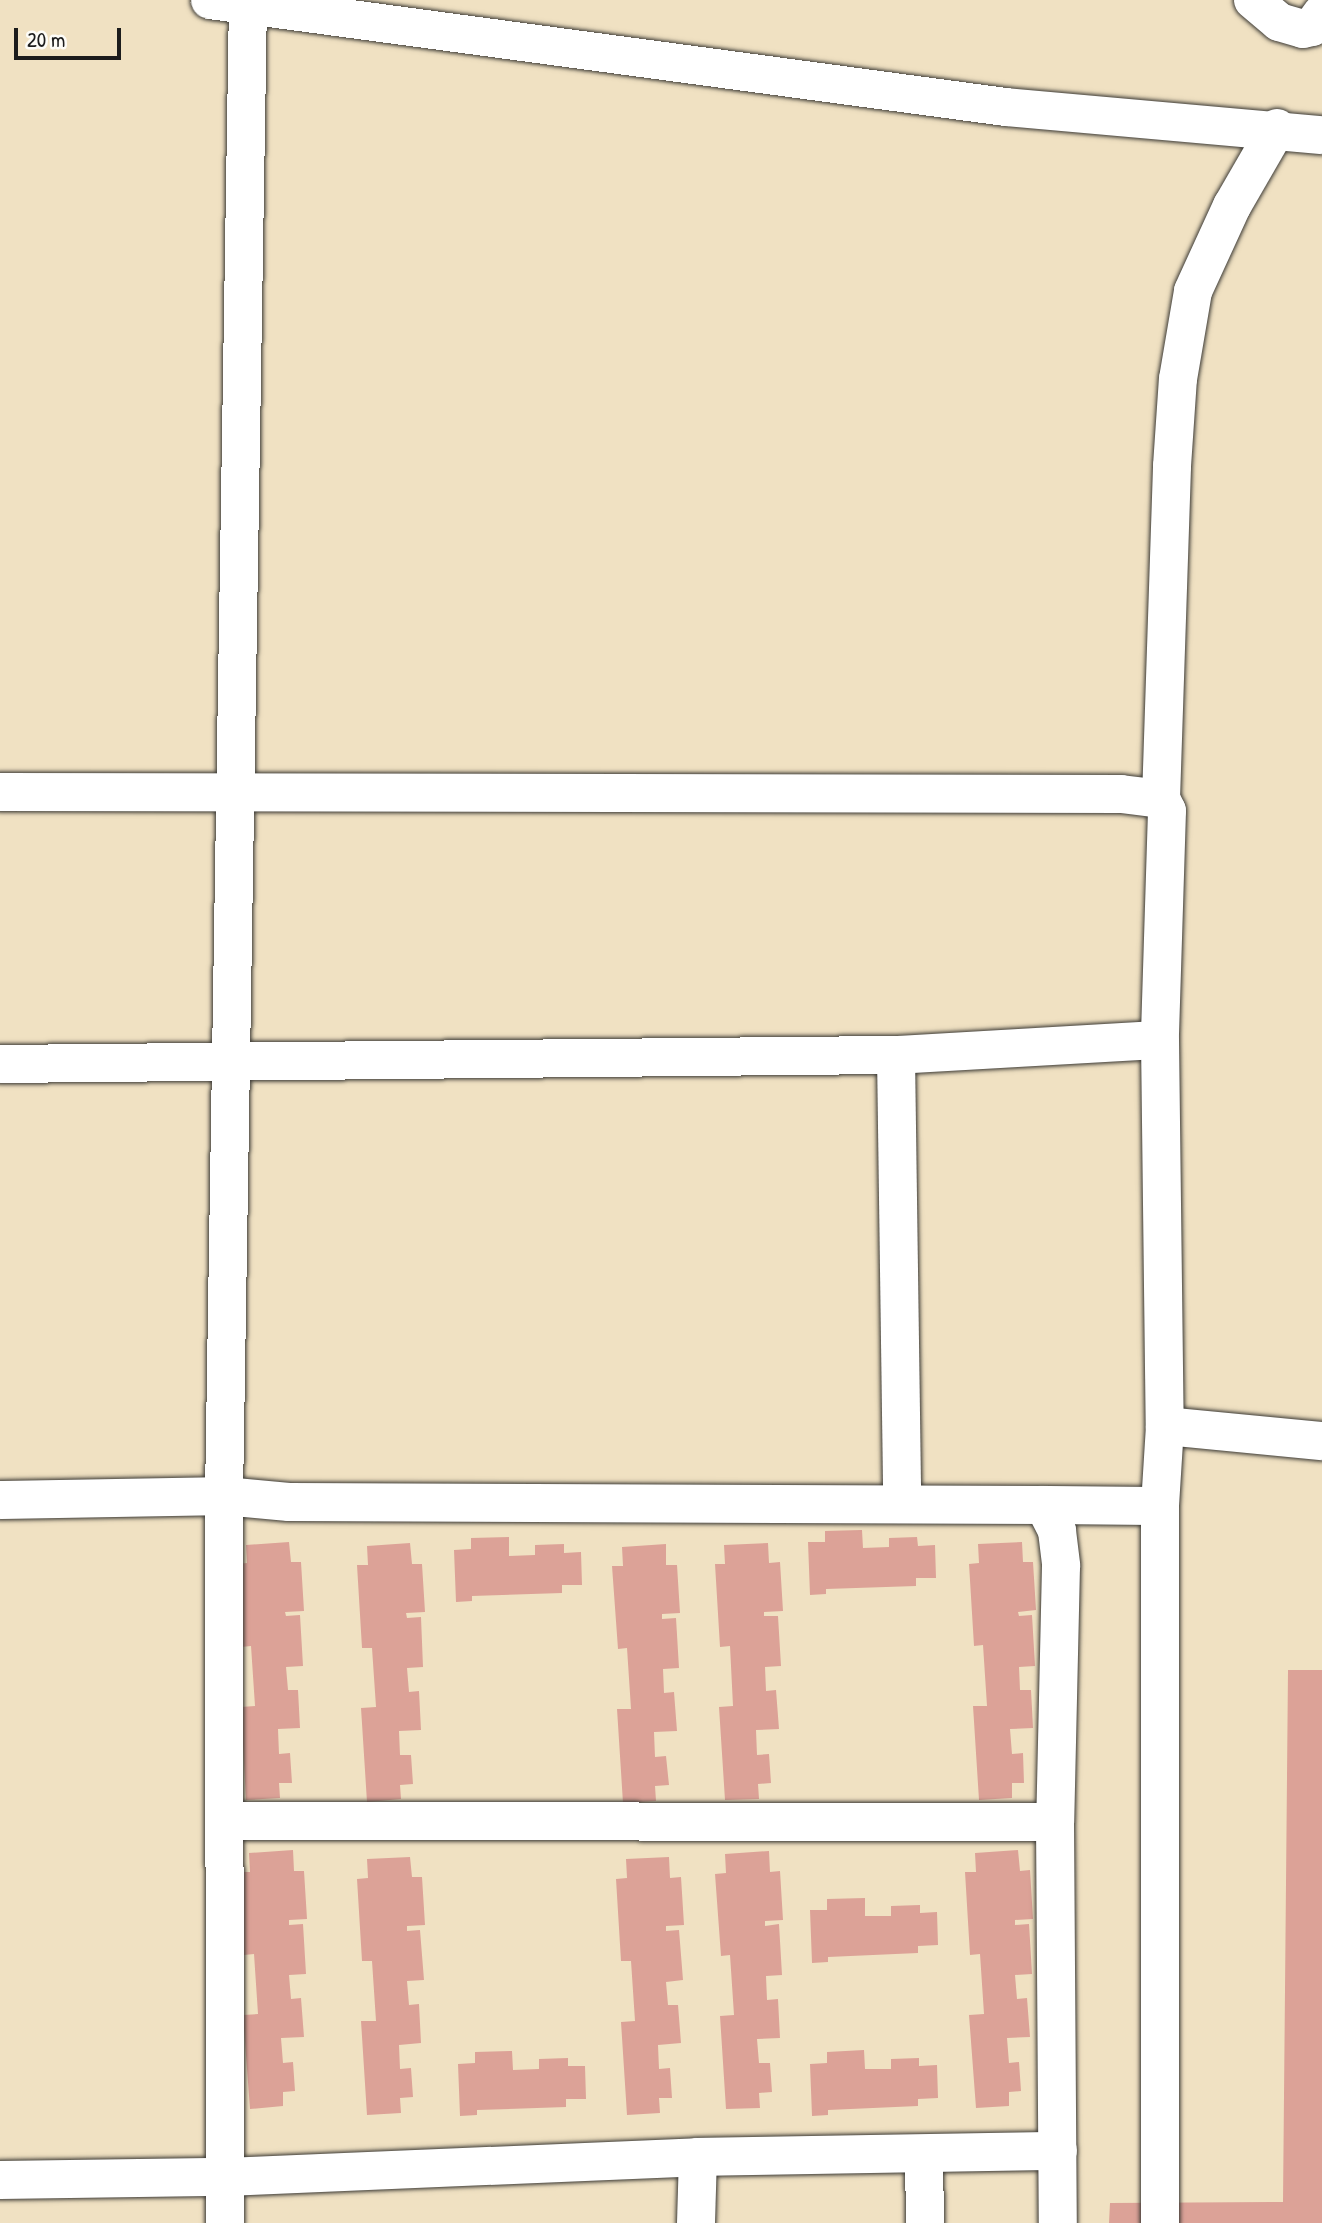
<!DOCTYPE html>
<html>
<head>
<meta charset="utf-8">
<style>
	body { margin:0 }
	#map { position:relative; width:1322px; height:2223px; overflow:hidden; background:#f0e1c2; font-family:"Patrick Hand",sans-serif }
	div>[style] { position:absolute }
	.building>* { inset:0; background:#dca297 }
	.roads { filter:drop-shadow(0 0 2px #3c3a35) drop-shadow(0 0 2px #3c3a35) }
	.minor>* { height:38px; margin:-19px; padding:0 19px; transform-origin:19px; border-radius:19px; background:#fff }
	span { translate:-50% -50%; white-space:nowrap; text-align:center; line-height:1.15; -webkit-text-stroke:7px #fdfcf7; paint-order:stroke }
	.scale { position:absolute; left:14px; top:28px; width:107px; height:32px; box-sizing:border-box; border:4px solid #1c1c1c; border-top:0; padding-left:9px; font-size:21px; line-height:24px; white-space:nowrap; color:#1c1c1c; -webkit-text-stroke:5px #fdfcf7; paint-order:stroke }
</style>
</head>
<body>
<div id="map">
	<div class="building">
		<div style="clip-path:polygon(862px 1530px,863px 1548px,889px 1547px,889px 1538px,917px 1537px,918px 1546px,935px 1545px,936px 1578px,916px 1578px,916px 1586px,826px 1589px,826px 1594px,810px 1595px,808px 1542px,825px 1542px,825px 1531px)"></div>
		<div style="clip-path:polygon(509px 1537px,509px 1556px,535px 1555px,535px 1545px,564px 1544px,564px 1553px,581px 1552px,582px 1585px,562px 1585px,562px 1593px,472px 1596px,472px 1601px,456px 1602px,454px 1550px,471px 1549px,471px 1538px)"></div>
		<div style="clip-path:polygon(289px 1542px,291px 1562px,301px 1562px,304px 1611px,285px 1612px,286px 1616px,300px 1615px,303px 1666px,286px 1667px,288px 1690px,298px 1690px,300px 1728px,278px 1729px,279px 1754px,290px 1753px,292px 1783px,279px 1783px,280px 1798px,246px 1800px,241px 1707px,255px 1706px,251px 1646px,241px 1647px,236px 1564px,247px 1563px,246px 1545px)"></div>
		<div style="clip-path:polygon(1022px 1542px,1023px 1562px,1033px 1562px,1036px 1610px,1018px 1612px,1019px 1616px,1032px 1615px,1035px 1666px,1019px 1667px,1020px 1690px,1031px 1690px,1033px 1728px,1010px 1729px,1012px 1754px,1023px 1753px,1024px 1783px,1012px 1783px,1012px 1798px,979px 1800px,973px 1706px,987px 1706px,983px 1645px,974px 1646px,969px 1564px,979px 1563px,978px 1544px)"></div>
		<div style="clip-path:polygon(410px 1543px,412px 1564px,422px 1564px,425px 1612px,406px 1613px,407px 1618px,421px 1617px,423px 1667px,407px 1668px,409px 1692px,419px 1691px,421px 1730px,399px 1731px,400px 1755px,411px 1755px,413px 1784px,400px 1785px,401px 1799px,367px 1802px,361px 1708px,376px 1707px,372px 1648px,362px 1648px,357px 1565px,368px 1565px,367px 1546px)"></div>
		<div style="clip-path:polygon(768px 1543px,769px 1563px,780px 1562px,783px 1611px,764px 1612px,764px 1616px,778px 1616px,781px 1666px,765px 1667px,766px 1691px,776px 1690px,779px 1729px,756px 1730px,757px 1755px,769px 1754px,771px 1783px,758px 1784px,759px 1799px,725px 1800px,719px 1707px,733px 1706px,730px 1646px,720px 1647px,715px 1564px,725px 1564px,724px 1545px)"></div>
		<div style="clip-path:polygon(666px 1544px,666px 1565px,677px 1565px,680px 1613px,662px 1614px,662px 1619px,676px 1618px,679px 1668px,663px 1669px,664px 1693px,674px 1692px,677px 1731px,654px 1732px,655px 1757px,666px 1756px,669px 1785px,655px 1786px,656px 1801px,623px 1803px,617px 1709px,631px 1709px,627px 1648px,618px 1649px,612px 1566px,623px 1566px,622px 1547px)"></div>
		<div style="clip-path:polygon(1288px 1670px,1322px 1670px,1322px 2223px,1109px 2223px,1110px 2203px,1283px 2202px)"></div>
		<div style="clip-path:polygon(293px 1850px,294px 1871px,304px 1871px,307px 1919px,289px 1920px,289px 1925px,303px 1924px,306px 1974px,289px 1975px,291px 1999px,301px 1998px,304px 2037px,281px 2038px,283px 2063px,293px 2062px,295px 2091px,283px 2092px,283px 2106px,250px 2109px,243px 2015px,258px 2014px,254px 1954px,244px 1955px,239px 1872px,250px 1872px,249px 1853px)"></div>
		<div style="clip-path:polygon(1018px 1850px,1020px 1871px,1030px 1870px,1033px 1919px,1015px 1920px,1015px 1925px,1029px 1924px,1032px 1974px,1015px 1975px,1017px 1999px,1027px 1998px,1030px 2037px,1007px 2038px,1009px 2063px,1019px 2062px,1021px 2091px,1009px 2092px,1009px 2106px,976px 2108px,969px 2015px,984px 2014px,980px 1954px,970px 1955px,965px 1872px,976px 1872px,975px 1853px)"></div>
		<div style="clip-path:polygon(769px 1851px,770px 1872px,780px 1871px,783px 1920px,765px 1921px,765px 1926px,779px 1924px,782px 1975px,766px 1976px,767px 2000px,778px 1999px,780px 2038px,757px 2039px,759px 2063px,770px 2063px,772px 2092px,759px 2093px,760px 2108px,726px 2109px,720px 2016px,734px 2015px,730px 1955px,721px 1956px,715px 1874px,726px 1873px,725px 1854px)"></div>
		<div style="clip-path:polygon(410px 1857px,412px 1877px,422px 1877px,425px 1925px,407px 1926px,407px 1931px,420px 1930px,424px 1980px,407px 1981px,409px 2005px,419px 2004px,421px 2043px,399px 2045px,400px 2069px,411px 2068px,413px 2097px,400px 2098px,401px 2113px,367px 2115px,361px 2021px,376px 2021px,372px 1961px,362px 1961px,357px 1879px,368px 1878px,367px 1859px)"></div>
		<div style="clip-path:polygon(669px 1857px,670px 1878px,681px 1877px,684px 1925px,666px 1926px,666px 1931px,679px 1930px,683px 1980px,666px 1982px,668px 2005px,678px 2005px,681px 2043px,658px 2045px,659px 2069px,670px 2068px,672px 2098px,659px 2098px,660px 2113px,627px 2115px,621px 2022px,635px 2021px,631px 1961px,621px 1961px,616px 1879px,627px 1878px,626px 1859px)"></div>
		<div style="clip-path:polygon(865px 1898px,865px 1916px,891px 1916px,891px 1906px,920px 1905px,920px 1913px,937px 1912px,938px 1945px,918px 1946px,918px 1953px,828px 1957px,828px 1962px,812px 1963px,810px 1910px,827px 1910px,827px 1899px)"></div>
		<div style="clip-path:polygon(864px 2050px,865px 2069px,891px 2069px,891px 2059px,919px 2058px,919px 2066px,937px 2065px,938px 2098px,918px 2099px,918px 2106px,828px 2110px,828px 2115px,812px 2116px,810px 2064px,827px 2063px,827px 2052px)"></div>
		<div style="clip-path:polygon(512px 2051px,513px 2070px,539px 2069px,539px 2059px,568px 2058px,568px 2066px,585px 2066px,586px 2099px,566px 2099px,566px 2107px,477px 2110px,477px 2115px,460px 2116px,458px 2064px,475px 2063px,475px 2052px)"></div>
	</div>
	<div class="roads">
		<div class="minor">
			<div style="left:210px;top:0;width:803px;rotate:7.66deg"></div>
			<div style="left:1006px;top:107px;width:317px;rotate:5.1deg"></div>
			<div style="left:1253px;top:0;width:34px;rotate:40deg"></div>
			<div style="left:1279px;top:22px;width:25px;rotate:16deg"></div>
			<div style="left:1303px;top:29px;width:9px;rotate:-13deg"></div>
			<div style="left:1312px;top:27px;width:17px;rotate:-54deg"></div>
			<div style="left:0;top:792px;width:1121px;rotate:0.1deg"></div>
			<div style="left:1121px;top:794px;width:40px;rotate:7.1deg"></div>
			<div style="left:1161px;top:799px;width:13px;rotate:63deg"></div>
			<div style="left:1167px;top:811px;width:229px;rotate:91.8deg"></div>
			<div style="left:1160px;top:1040px;width:386px;rotate:89.3deg"></div>
			<div style="left:1165px;top:1426px;width:80px;rotate:93.6deg"></div>
			<div style="left:1160px;top:1506px;width:717px;rotate:90deg"></div>
			<div style="left:1161px;top:799px;width:333px;rotate:-88.1deg"></div>
			<div style="left:1172px;top:466px;width:87px;rotate:-86.1deg"></div>
			<div style="left:1178px;top:379px;width:89px;rotate:-80.3deg"></div>
			<div style="left:1193px;top:291px;width:94px;rotate:-65.4deg"></div>
			<div style="left:1232px;top:206px;width:90px;rotate:-60deg"></div>
			<div style="left:896px;top:1055px;width:449px;rotate:89.2deg"></div>
			<div style="left:0;top:1064px;width:896px;rotate:-0.58deg"></div>
			<div style="left:896px;top:1055px;width:264px;rotate:-3.3deg"></div>
			<div style="left:1165px;top:1426px;width:158px;rotate:5.5deg"></div>
			<div style="left:0;top:1500px;width:224px;rotate:-1deg"></div>
			<div style="left:224px;top:1496px;width:1491px;rotate:-89.08deg"></div>
			<div style="left:1044px;top:1505px;width:116px;rotate:0.5deg"></div>
			<div style="left:224px;top:1821px;width:831px;rotate:0.07deg"></div>
			<div style="left:924px;top:2154px;width:69px;rotate:89.2deg"></div>
			<div style="left:0;top:2180px;width:226px;rotate:-0.8deg"></div>
			<div style="left:226px;top:2177px;width:472px;rotate:-2.4deg"></div>
			<div style="left:698px;top:2157px;width:360px;rotate:-1deg"></div>
			<div style="left:225px;top:2223px;width:727px;rotate:-90.08deg"></div>
			<div style="left:224px;top:1496px;width:65px;rotate:5.3deg"></div>
			<div style="left:289px;top:1502px;width:755px;rotate:0.23deg"></div>
			<div style="left:1044px;top:1505px;width:29px;rotate:63deg"></div>
			<div style="left:1057px;top:1531px;width:35px;rotate:83deg"></div>
			<div style="left:1061px;top:1566px;width:256px;rotate:91.3deg"></div>
			<div style="left:1055px;top:1822px;width:401px;rotate:89.6deg"></div>
			<div style="left:696px;top:2223px;width:66px;rotate:-88.3deg"></div>
		</div>
	</div>
	<div class="scale">20 m</div>
</div>
</body>
</html>
